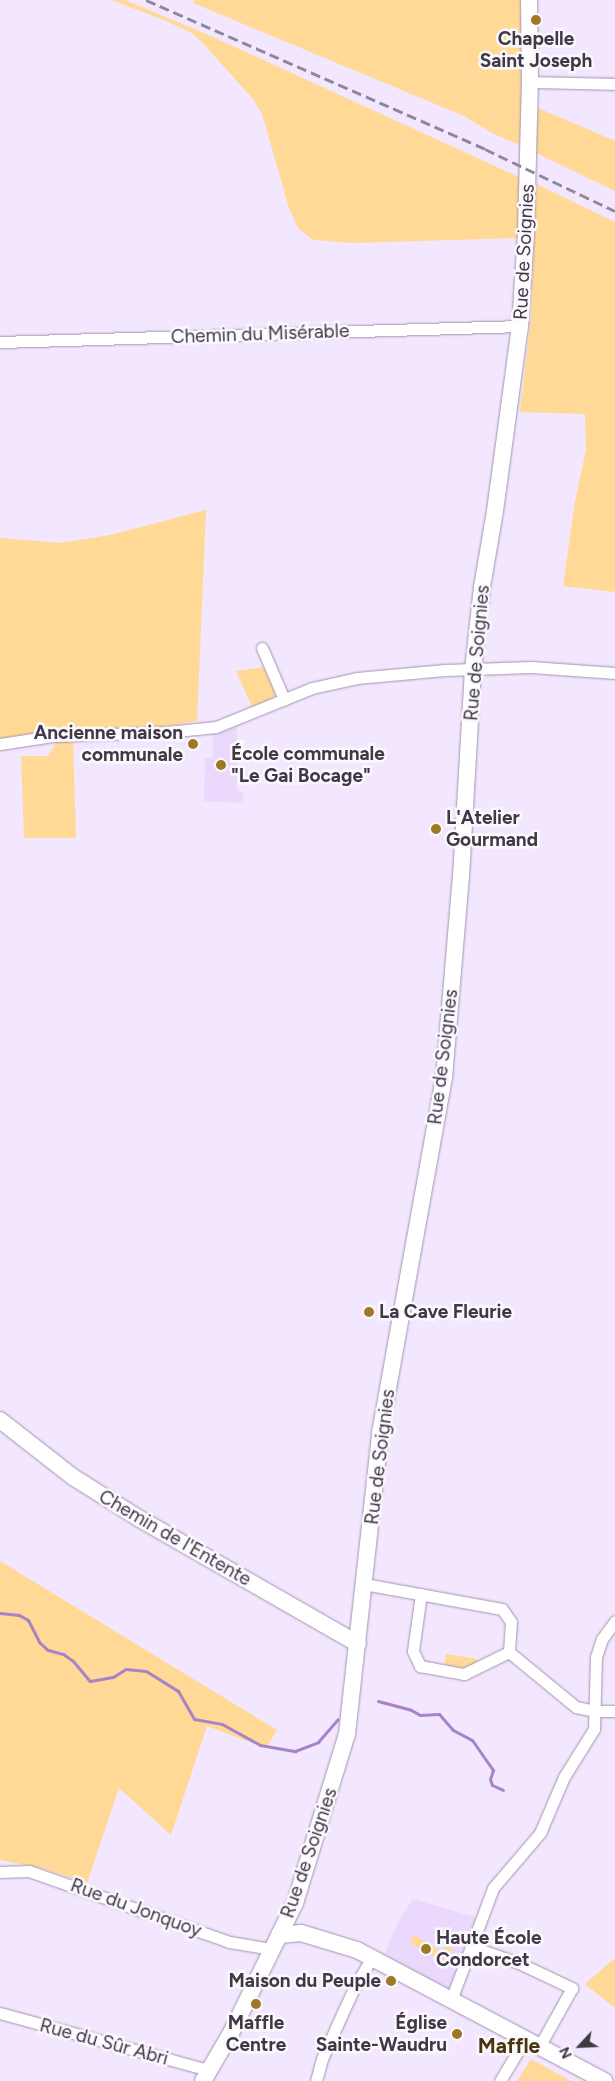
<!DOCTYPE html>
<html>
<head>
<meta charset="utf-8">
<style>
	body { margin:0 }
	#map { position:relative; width:615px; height:2081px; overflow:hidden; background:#f2e7fe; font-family:Figtree,sans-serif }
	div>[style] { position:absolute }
	.built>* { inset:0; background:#ebd9fd }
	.green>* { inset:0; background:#ffd995 }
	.stream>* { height:3px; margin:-1.5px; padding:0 1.5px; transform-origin:1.5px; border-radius:1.5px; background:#a783c8 }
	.roads { filter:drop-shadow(0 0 1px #a194af) drop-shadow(0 0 1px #a194af) }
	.street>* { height:11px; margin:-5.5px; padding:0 5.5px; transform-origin:5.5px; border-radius:5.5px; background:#fff }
	.secondary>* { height:16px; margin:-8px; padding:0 8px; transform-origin:8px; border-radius:8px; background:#fff }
	.rail>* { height:3px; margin-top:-1.5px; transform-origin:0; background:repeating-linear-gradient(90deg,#8f8797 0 10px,transparent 0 15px) }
	.dots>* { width:14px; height:14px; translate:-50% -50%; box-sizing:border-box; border:2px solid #fbf8fe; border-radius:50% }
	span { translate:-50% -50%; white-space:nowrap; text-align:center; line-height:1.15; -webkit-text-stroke:5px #fbf8fe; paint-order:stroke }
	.poi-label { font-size:19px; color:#3f3944; font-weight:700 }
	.right { translate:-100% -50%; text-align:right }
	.left { translate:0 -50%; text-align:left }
	.street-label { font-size:19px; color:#3f3944 }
	.quarter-label { font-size:21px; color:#48350f; font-weight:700 }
	.north { position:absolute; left:555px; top:2021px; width:50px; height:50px; -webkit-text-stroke:4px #fbf8fe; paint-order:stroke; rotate:245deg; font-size:14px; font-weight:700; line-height:20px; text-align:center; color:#3f3944 }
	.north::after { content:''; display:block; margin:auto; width:18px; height:22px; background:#3f3944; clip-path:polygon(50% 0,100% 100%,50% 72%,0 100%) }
</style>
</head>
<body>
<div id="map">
	<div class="built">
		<div style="clip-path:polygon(237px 727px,237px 791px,243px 792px,243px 803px,204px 801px,205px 758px,213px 758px,213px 733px)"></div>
		<div style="clip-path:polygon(413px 1899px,475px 1917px,457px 1972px,449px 1989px,384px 1955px,398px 1922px)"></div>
	</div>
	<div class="green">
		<div style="clip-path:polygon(111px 0,125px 0,204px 33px,521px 178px,518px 238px,353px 243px,313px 240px,298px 228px,289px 208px,262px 114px,253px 99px,201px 41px,190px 32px,164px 20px)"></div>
		<div style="clip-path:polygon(194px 0,524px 0,524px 80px,519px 145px,492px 133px,464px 116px,193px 3px)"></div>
		<div style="clip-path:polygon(538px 108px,615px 141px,615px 191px,536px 153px)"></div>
		<div style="clip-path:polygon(536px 184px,615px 222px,615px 592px,563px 586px,575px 501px,586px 450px,585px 414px,520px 412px,531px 318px)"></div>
		<div style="clip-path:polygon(206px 510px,197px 721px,119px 734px,0 744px,0 538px,60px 543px,110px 535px)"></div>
		<div style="clip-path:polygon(264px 667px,276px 696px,252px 707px,236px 671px)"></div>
		<div style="clip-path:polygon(73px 740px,76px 838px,24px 838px,21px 756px,48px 756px,57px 741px)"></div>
		<div style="clip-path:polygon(0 1561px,277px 1730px,266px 1748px,207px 1726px,171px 1835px,119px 1788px,87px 1883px,38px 1867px,0 1860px)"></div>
		<div style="clip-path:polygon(446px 1654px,477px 1659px,475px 1667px,471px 1670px,444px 1668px)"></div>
		<div style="clip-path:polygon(414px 1935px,442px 1952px,447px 1946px,452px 1949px,446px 1962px,410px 1943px)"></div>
		<div style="clip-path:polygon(615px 1958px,615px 2008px,585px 1984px)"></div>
		<div style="clip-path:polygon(531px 2059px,571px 2081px,517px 2081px)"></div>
	</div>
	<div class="stream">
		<div style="left:0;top:1613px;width:19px;rotate:6deg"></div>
		<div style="left:19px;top:1615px;width:10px;rotate:29deg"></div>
		<div style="left:28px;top:1620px;width:25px;rotate:63deg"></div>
		<div style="left:39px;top:1642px;width:12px;rotate:42deg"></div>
		<div style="left:48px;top:1650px;width:16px;rotate:15deg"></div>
		<div style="left:63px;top:1654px;width:12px;rotate:35deg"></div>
		<div style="left:73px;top:1661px;width:26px;rotate:50deg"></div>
		<div style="left:90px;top:1681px;width:23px;rotate:-10deg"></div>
		<div style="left:113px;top:1677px;width:15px;rotate:-32deg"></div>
		<div style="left:126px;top:1669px;width:20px;rotate:6deg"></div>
		<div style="left:146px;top:1671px;width:38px;rotate:32deg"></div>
		<div style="left:178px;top:1691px;width:32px;rotate:60deg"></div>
		<div style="left:194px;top:1719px;width:28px;rotate:10deg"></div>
		<div style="left:222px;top:1724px;width:43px;rotate:28.9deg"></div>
		<div style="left:260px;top:1745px;width:36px;rotate:10deg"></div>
		<div style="left:295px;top:1751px;width:25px;rotate:-21deg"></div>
		<div style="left:318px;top:1742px;width:30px;rotate:-49deg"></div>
		<div style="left:378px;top:1701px;width:34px;rotate:15deg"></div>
		<div style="left:411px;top:1710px;width:10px;rotate:29deg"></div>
		<div style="left:420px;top:1715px;width:19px;rotate:-3deg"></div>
		<div style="left:439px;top:1714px;width:21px;rotate:49deg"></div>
		<div style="left:453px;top:1730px;width:21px;rotate:28deg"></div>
		<div style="left:472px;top:1740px;width:37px;rotate:55deg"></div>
		<div style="left:493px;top:1770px;width:9px;rotate:108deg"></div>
		<div style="left:490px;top:1779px;width:6px;rotate:72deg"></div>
		<div style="left:492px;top:1785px;width:12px;rotate:24deg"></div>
	</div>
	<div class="roads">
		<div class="street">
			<div style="left:530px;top:82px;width:85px;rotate:1.3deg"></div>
			<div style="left:0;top:342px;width:520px;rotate:-1.76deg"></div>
			<div style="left:262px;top:648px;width:56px;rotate:66.7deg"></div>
			<div style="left:0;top:744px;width:53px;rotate:-8.7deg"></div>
			<div style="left:52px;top:736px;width:115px;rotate:-2deg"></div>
			<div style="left:167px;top:732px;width:49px;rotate:-5.8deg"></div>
			<div style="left:216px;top:727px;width:104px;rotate:-22.1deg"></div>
			<div style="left:312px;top:688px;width:46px;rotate:-12.5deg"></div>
			<div style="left:357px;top:678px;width:88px;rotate:-5.2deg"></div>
			<div style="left:445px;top:670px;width:86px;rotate:-2deg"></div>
			<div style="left:531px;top:667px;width:84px;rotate:4.1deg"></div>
			<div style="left:364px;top:1584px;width:140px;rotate:10.3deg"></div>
			<div style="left:502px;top:1609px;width:16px;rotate:55deg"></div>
			<div style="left:511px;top:1622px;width:30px;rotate:94deg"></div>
			<div style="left:421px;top:1594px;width:58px;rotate:98deg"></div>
			<div style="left:413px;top:1651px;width:17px;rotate:65deg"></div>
			<div style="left:420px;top:1666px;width:45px;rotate:10.3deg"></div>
			<div style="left:464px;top:1674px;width:50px;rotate:-26.1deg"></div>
			<div style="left:509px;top:1652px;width:87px;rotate:39.4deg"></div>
			<div style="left:576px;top:1707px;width:19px;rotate:12deg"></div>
			<div style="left:595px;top:1711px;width:20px"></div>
			<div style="left:0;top:1872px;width:29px;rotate:-2deg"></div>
			<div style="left:29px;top:1871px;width:213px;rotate:19.5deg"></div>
			<div style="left:230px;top:1942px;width:42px;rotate:9.7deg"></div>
			<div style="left:472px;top:1947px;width:50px;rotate:18.8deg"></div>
			<div style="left:519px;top:1963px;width:59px;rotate:25.3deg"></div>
			<div style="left:572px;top:1988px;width:68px;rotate:119.2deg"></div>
			<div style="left:451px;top:2000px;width:120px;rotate:-69.4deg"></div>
			<div style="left:493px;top:1888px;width:72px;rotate:-49.5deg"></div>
			<div style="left:540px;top:1833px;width:61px;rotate:-66.8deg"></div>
			<div style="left:564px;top:1777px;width:57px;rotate:-58deg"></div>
			<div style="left:594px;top:1729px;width:72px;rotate:-88.4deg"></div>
			<div style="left:596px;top:1657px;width:19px;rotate:-72deg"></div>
			<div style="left:602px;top:1639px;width:22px;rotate:-54deg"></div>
			<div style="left:0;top:2013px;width:216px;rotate:15.3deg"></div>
			<div style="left:316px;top:2081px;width:23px;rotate:-75deg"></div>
			<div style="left:322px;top:2059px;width:49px;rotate:-66deg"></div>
			<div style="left:342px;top:2014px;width:33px;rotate:-65deg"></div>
			<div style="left:356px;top:1984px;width:29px;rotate:-59deg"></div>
			<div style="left:500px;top:2081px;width:49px;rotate:-59.2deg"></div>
		</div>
		<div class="secondary">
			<div style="left:0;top:1420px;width:93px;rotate:38deg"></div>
			<div style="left:73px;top:1477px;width:79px;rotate:32.1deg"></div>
			<div style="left:140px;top:1519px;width:251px;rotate:29.8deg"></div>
			<div style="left:279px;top:1935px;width:22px;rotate:-5deg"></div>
			<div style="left:301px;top:1933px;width:59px;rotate:16.9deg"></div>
			<div style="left:357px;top:1950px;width:280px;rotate:27.9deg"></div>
			<div style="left:203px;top:2081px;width:56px;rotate:-59.7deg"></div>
			<div style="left:231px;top:2033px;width:145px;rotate:-63.8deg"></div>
			<div style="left:295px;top:1903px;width:177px;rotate:-72.9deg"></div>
			<div style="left:347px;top:1734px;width:303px;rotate:-83.7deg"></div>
			<div style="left:380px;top:1433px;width:361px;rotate:-79.8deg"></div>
			<div style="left:444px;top:1078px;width:202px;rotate:-85.2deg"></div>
			<div style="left:461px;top:877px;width:207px;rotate:-86.7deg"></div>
			<div style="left:473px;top:670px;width:83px;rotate:-83.8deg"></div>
			<div style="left:482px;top:587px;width:77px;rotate:-80.3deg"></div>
			<div style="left:495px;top:511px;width:187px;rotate:-82.3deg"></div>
			<div style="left:520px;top:326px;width:94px;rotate:-86.3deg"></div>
			<div style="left:526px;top:232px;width:150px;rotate:-88.5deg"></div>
			<div style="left:530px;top:82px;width:82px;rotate:-90.7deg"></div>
		</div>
	</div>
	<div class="rail">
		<div style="left:146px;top:0;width:370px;rotate:23.7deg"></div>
		<div style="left:485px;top:149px;width:144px;rotate:25.5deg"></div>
	</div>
	<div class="dots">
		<div style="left:536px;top:20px;background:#9f7725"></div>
		<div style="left:193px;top:744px;background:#9f7725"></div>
		<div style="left:221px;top:765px;background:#9f7725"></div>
		<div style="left:436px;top:829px;background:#9f7725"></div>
		<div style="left:369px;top:1312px;background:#9f7725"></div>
		<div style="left:426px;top:1949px;background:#9f7725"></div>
		<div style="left:391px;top:1981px;background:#9f7725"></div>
		<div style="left:256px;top:2004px;background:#9f7725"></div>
		<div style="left:457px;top:2034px;background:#9f7725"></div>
	</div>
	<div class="poi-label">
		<span style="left:536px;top:50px">Chapelle<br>Saint Joseph</span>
		<span class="right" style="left:183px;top:744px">Ancienne maison<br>communale</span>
		<span class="left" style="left:231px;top:765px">École communale<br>"Le Gai Bocage"</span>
		<span class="left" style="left:446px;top:829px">L'Atelier<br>Gourmand</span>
		<span class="left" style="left:379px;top:1312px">La Cave Fleurie</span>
		<span class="left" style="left:436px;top:1949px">Haute École<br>Condorcet</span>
		<span class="right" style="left:381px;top:1981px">Maison du Peuple</span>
		<span style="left:256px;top:2034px">Maffle<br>Centre</span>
		<span class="right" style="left:447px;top:2034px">Église<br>Sainte-Waudru</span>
	</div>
	<div class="street-label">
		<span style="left:524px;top:252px;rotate:-87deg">Rue de Soignies</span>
		<span style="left:260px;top:334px;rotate:-2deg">Chemin du Misérable</span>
		<span style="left:477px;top:653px;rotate:-85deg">Rue de Soignies</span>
		<span style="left:443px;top:1057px;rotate:-83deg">Rue de Soignies</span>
		<span style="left:380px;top:1457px;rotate:-83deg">Rue de Soignies</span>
		<span style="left:175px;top:1538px;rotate:30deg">Chemin de l'Entente</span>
		<span style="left:309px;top:1853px;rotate:-71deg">Rue de Soignies</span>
		<span style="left:136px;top:1908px;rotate:20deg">Rue du Jonquoy</span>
		<span style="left:104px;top:2042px;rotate:15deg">Rue du Sûr Abri</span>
	</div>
	<div class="quarter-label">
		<span style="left:509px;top:2046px">Maffle</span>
	</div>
	<div class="north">N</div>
</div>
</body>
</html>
